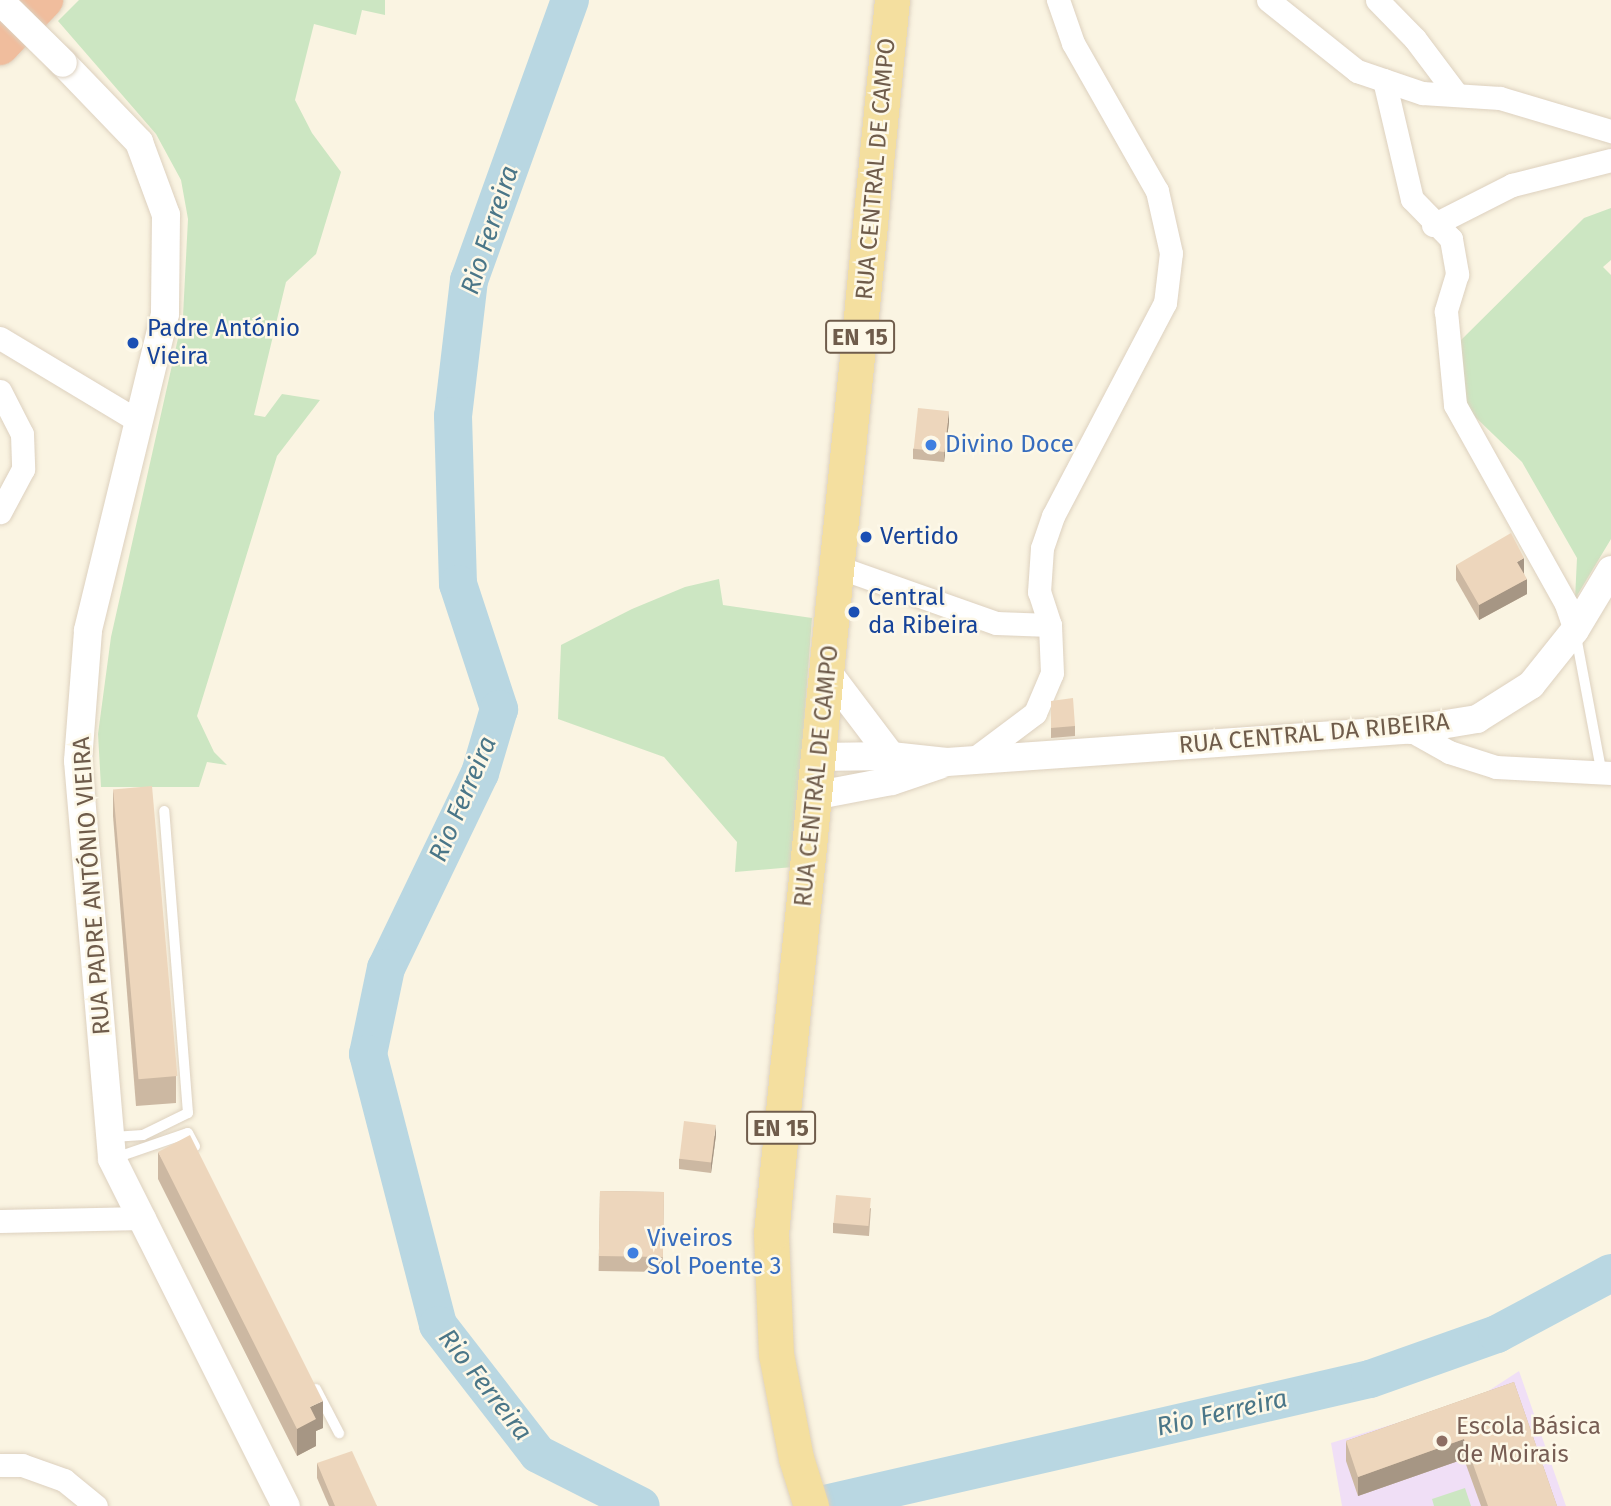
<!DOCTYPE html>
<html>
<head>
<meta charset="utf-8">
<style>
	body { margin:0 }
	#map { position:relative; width:1611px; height:1506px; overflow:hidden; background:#faf4e2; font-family:"Fira Sans",sans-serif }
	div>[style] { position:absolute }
	.education>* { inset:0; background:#f0dff6 }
	.green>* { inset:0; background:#cce6c2 }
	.river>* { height:38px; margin:-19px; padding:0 19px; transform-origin:19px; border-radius:19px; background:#b9d7e2 }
	.roads { filter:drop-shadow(0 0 2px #ddd1bf) drop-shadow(0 0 2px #ddd1bf) }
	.service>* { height:10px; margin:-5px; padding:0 5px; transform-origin:5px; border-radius:5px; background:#fff }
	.minor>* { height:23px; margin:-11.5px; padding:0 11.5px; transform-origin:11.5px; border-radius:11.5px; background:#fff }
	.tertiary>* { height:28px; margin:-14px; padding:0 14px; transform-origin:14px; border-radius:14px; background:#fff }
	.primary>* { height:35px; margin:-17.5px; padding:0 17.5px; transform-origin:17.5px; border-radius:17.5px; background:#f4df9f }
	.motorway>* { height:38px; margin:-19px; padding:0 19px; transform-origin:19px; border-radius:19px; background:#f0bd9d }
	.bridges { filter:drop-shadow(0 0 2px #ddd1bf) drop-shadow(0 0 2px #ddd1bf) }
	.tertiary-bridge>* { height:28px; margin:-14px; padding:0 14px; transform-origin:14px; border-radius:14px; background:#fff }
	.wall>* { inset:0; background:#ccb8a2; transform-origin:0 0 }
	.shaded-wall>* { inset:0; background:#a69684 }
	.building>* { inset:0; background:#edd6bc; transform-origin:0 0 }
	.dots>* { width:19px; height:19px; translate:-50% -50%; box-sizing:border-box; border:4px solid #fdf8e8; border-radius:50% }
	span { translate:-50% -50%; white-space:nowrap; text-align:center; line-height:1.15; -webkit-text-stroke:5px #fdf8e8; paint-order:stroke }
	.shield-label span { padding:2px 5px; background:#fdf8e8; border:2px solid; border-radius:5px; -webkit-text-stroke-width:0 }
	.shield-label { font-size:23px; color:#6f5c4b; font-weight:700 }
	.street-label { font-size:24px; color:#6f5c4b }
	.transit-label { font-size:24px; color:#164399 }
	.left { translate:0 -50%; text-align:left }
	.shop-label { font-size:24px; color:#366cbe }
	.education-label { font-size:24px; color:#785e54 }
	.water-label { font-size:26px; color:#4a7688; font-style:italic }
</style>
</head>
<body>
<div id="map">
	<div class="education">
		<div style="clip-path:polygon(1519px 1371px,1566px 1506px,1342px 1506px,1331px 1443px,1476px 1399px)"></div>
	</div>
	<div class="green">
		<div style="clip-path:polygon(79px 0,385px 0,385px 15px,362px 10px,356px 35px,314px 24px,295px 100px,312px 133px,341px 172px,316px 254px,286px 282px,254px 415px,265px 417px,282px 394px,320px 400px,277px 456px,197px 716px,214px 752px,227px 765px,207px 762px,199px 787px,101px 787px,98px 734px,111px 637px,183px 316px,188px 219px,181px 180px,156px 134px,58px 21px)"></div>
		<div style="clip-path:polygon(1611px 208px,1611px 260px,1603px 267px,1611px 275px,1611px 539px,1575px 599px,1577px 558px,1522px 462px,1469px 411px,1455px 346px,1584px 218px)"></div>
		<div style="clip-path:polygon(719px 579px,723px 605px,812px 618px,793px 867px,735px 872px,737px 842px,664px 757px,558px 719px,561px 645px,632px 609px,685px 587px)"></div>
		<div style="clip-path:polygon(1465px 1488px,1471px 1506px,1434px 1506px,1432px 1499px)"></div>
	</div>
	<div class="river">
		<div style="left:570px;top:0;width:298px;rotate:109.8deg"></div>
		<div style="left:469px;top:280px;width:137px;rotate:96.7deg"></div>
		<div style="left:453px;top:416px;width:168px;rotate:88.3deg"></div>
		<div style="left:458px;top:584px;width:132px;rotate:71.8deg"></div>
		<div style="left:499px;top:709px;width:67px;rotate:106.5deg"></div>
		<div style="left:480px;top:773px;width:216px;rotate:115.7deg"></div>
		<div style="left:386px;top:968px;width:88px;rotate:101.8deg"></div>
		<div style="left:368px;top:1054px;width:280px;rotate:75.5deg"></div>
		<div style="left:438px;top:1325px;width:163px;rotate:52.2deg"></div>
		<div style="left:538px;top:1454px;width:115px;rotate:26.8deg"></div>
		<div style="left:816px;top:1506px;width:568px;rotate:-12.91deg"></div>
		<div style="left:1370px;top:1379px;width:135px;rotate:-19.5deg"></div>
		<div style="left:1497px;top:1334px;width:129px;rotate:-28.2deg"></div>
	</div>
	<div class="roads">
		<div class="service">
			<div style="left:1576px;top:636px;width:141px;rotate:79.4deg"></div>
			<div style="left:113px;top:1137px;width:30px;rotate:-4deg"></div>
			<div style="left:143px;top:1135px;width:50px;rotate:-26.1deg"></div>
			<div style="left:188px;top:1113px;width:303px;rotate:-94.5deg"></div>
			<div style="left:112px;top:1159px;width:80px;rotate:-18.9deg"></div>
			<div style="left:188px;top:1133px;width:15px;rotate:62deg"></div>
			<div style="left:316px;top:1389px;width:50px;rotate:62.4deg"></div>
		</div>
		<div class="minor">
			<div style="left:1268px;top:0;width:114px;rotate:38.6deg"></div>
			<div style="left:1357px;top:71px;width:69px;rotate:18.7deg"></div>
			<div style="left:1422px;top:93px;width:78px;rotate:3.7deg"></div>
			<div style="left:1500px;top:98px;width:116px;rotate:16.6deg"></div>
			<div style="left:1377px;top:0;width:54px;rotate:45.7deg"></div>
			<div style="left:1415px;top:39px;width:70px;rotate:53.1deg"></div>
			<div style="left:1384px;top:80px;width:122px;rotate:76.8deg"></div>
			<div style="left:1412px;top:199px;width:56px;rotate:45.7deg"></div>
			<div style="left:1451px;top:239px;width:36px;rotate:80deg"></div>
			<div style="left:1457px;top:274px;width:39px;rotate:107deg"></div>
			<div style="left:1446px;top:311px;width:94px;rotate:84.5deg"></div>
			<div style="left:1455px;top:405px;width:228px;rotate:60.8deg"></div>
			<div style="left:1566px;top:604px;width:28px;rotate:71deg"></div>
			<div style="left:1433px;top:225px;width:89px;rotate:-26.9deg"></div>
			<div style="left:1512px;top:185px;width:102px;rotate:-14.2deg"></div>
			<div style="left:0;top:338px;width:161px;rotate:31deg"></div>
			<div style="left:0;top:391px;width:48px;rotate:62.9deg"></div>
			<div style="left:22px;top:434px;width:35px;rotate:88deg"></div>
			<div style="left:23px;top:469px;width:49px;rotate:118.1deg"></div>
			<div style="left:838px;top:567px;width:168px;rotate:19.5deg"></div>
			<div style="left:996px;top:623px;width:54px;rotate:2.1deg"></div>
			<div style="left:1410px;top:730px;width:45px;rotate:29.4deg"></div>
			<div style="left:1449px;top:752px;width:49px;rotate:17.7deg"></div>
			<div style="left:1496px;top:767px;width:115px;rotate:3deg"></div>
			<div style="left:971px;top:761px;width:80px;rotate:-36.9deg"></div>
			<div style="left:1035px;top:713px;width:43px;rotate:-67deg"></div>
			<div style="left:1052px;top:673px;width:48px;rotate:-92.4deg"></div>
			<div style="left:1050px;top:625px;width:35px;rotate:-108deg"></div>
			<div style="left:1039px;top:592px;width:44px;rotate:-86.1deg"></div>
			<div style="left:1042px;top:548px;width:34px;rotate:-71deg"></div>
			<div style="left:1053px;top:516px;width:241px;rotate:-62.3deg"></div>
			<div style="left:1165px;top:303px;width:50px;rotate:-83.2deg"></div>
			<div style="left:1171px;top:253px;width:64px;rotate:-102.7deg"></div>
			<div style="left:1157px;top:191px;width:170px;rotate:-119.6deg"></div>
			<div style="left:1073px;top:43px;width:46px;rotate:-109.2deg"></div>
			<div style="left:0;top:1221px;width:144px;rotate:-1.2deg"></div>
			<div style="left:0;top:1465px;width:22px"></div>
			<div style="left:22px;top:1465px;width:45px;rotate:19.7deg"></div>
			<div style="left:64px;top:1480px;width:41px;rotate:39.1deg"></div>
		</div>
		<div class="tertiary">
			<div style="left:63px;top:63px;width:110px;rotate:46.1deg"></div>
			<div style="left:139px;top:142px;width:78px;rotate:69.7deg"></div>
			<div style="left:166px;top:215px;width:99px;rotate:90.6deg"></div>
			<div style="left:165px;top:314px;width:326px;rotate:103.7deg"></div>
			<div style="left:88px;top:631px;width:130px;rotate:94.4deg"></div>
			<div style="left:78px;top:761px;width:399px;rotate:85.1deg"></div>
			<div style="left:112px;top:1159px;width:388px;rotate:63.4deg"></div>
			<div style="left:829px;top:674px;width:103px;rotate:52.9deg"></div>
			<div style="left:817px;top:757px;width:74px;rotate:-0.8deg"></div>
			<div style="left:891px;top:756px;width:56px;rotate:6.1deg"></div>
			<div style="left:947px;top:762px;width:464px;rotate:-4deg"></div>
			<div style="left:1410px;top:730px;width:68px;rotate:-9.3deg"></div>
			<div style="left:1477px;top:719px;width:64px;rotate:-32.2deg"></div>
			<div style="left:1531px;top:685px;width:70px;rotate:-51.3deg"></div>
			<div style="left:1575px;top:630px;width:70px;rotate:-59deg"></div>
			<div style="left:813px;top:796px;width:80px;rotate:-10.8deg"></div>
			<div style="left:892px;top:781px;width:50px;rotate:-18.8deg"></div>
		</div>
		<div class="primary">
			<div style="left:811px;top:1506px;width:50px;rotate:-107.4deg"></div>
			<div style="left:796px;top:1458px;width:106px;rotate:-100.9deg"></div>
			<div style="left:776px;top:1354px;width:120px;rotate:-92.4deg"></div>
			<div style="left:771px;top:1234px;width:1240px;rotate:-84.4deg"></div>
		</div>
		<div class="motorway">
			<div style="left:0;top:46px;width:64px;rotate:-46.3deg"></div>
		</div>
	</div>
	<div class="bridges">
		<div class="tertiary-bridge">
			<div style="left:0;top:1px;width:88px;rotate:44.5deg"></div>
		</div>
	</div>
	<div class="wall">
		<div style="clip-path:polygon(949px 422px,944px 462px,913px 459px,913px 449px)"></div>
		<div style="clip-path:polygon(1456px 565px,1524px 573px,1527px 594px,1479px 620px,1456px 580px)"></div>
		<div style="clip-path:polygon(1051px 701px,1075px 726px,1075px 736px,1051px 738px)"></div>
		<div style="clip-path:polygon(113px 789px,176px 1076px,176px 1103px,136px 1106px,113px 816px)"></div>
		<div style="clip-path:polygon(716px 1135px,711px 1173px,679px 1169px,679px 1159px)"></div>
		<div style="clip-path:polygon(158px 1152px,323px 1428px,316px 1431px,316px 1446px,297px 1456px,158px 1179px)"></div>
		<div style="left:600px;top:1191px;width:64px;height:80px;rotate:1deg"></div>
		<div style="clip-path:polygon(871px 1208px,869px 1236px,833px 1233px,833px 1223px)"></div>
		<div style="clip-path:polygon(1514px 1382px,1557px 1506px,1481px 1506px,1464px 1459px,1358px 1496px,1346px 1461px,1346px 1441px)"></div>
		<div style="clip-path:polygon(317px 1463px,377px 1506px,329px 1506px,317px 1478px)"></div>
	</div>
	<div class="shaded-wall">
		<div style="clip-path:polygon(949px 411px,949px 422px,944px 462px,944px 452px)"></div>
		<div style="clip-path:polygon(1524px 558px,1524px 573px,1517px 577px,1517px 562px)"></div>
		<div style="clip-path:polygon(1527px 579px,1527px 594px,1479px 620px,1479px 605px)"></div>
		<div style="clip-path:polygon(716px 1125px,716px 1135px,711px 1173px,711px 1163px)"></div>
		<div style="clip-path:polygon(323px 1401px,323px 1428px,316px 1431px,316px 1446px,297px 1456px,297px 1429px,310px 1407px)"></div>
		<div style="clip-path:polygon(1464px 1439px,1464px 1459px,1358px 1496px,1358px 1477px)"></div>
	</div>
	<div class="building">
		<div style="left:918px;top:408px;width:31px;height:41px;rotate:6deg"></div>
		<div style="clip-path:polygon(1511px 533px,1524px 558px,1517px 562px,1527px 579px,1479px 605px,1456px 565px)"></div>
		<div style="clip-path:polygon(1073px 698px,1075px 726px,1051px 728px,1051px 701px)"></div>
		<div style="left:152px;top:786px;width:291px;height:39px;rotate:85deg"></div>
		<div style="left:684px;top:1121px;width:32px;height:38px;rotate:7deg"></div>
		<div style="clip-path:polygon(190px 1135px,323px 1401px,310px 1407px,316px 1419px,297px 1429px,158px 1152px)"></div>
		<div style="left:600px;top:1191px;width:64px;height:65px;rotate:1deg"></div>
		<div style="left:836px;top:1195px;width:35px;height:28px;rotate:5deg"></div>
		<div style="clip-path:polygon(1514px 1382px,1557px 1506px,1488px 1506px,1464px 1439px,1358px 1477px,1346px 1441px)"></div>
		<div style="clip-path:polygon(352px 1451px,377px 1506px,335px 1506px,317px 1463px)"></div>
	</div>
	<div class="dots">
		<div style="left:133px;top:343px;background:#1a4fb4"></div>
		<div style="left:931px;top:445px;background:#3f7fe0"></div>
		<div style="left:866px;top:537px;background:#1a4fb4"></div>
		<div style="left:854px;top:612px;background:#1a4fb4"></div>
		<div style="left:633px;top:1253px;background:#3f7fe0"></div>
		<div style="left:1442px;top:1441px;background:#8d6e63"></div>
	</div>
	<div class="shield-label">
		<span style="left:860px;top:337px">EN 15</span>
		<span style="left:781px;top:1128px">EN 15</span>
	</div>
	<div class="street-label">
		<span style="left:876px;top:169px;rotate:-85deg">RUA CENTRAL DE CAMPO</span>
		<span style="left:1314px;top:734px;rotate:-5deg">RUA CENTRAL DA RIBEIRA</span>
		<span style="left:817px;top:776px;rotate:-84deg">RUA CENTRAL DE CAMPO</span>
		<span style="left:92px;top:886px;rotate:-94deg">RUA PADRE ANTÓNIO VIEIRA</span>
	</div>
	<div class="transit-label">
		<span class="left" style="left:147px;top:343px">Padre António<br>Vieira</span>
		<span class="left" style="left:880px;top:537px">Vertido</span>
		<span class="left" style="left:868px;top:612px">Central<br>da Ribeira</span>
	</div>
	<div class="shop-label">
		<span class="left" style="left:945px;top:445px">Divino Doce</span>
		<span class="left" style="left:647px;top:1253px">Viveiros<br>Sol Poente 3</span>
	</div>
	<div class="education-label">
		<span class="left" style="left:1456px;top:1441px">Escola Básica<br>de Moirais</span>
	</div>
	<div class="water-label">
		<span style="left:490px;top:230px;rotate:-72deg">Rio Ferreira</span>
		<span style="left:463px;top:799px;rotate:-67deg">Rio Ferreira</span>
		<span style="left:485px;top:1385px;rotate:52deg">Rio Ferreira</span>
		<span style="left:1222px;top:1413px;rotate:-13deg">Rio Ferreira</span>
	</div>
</div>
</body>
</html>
